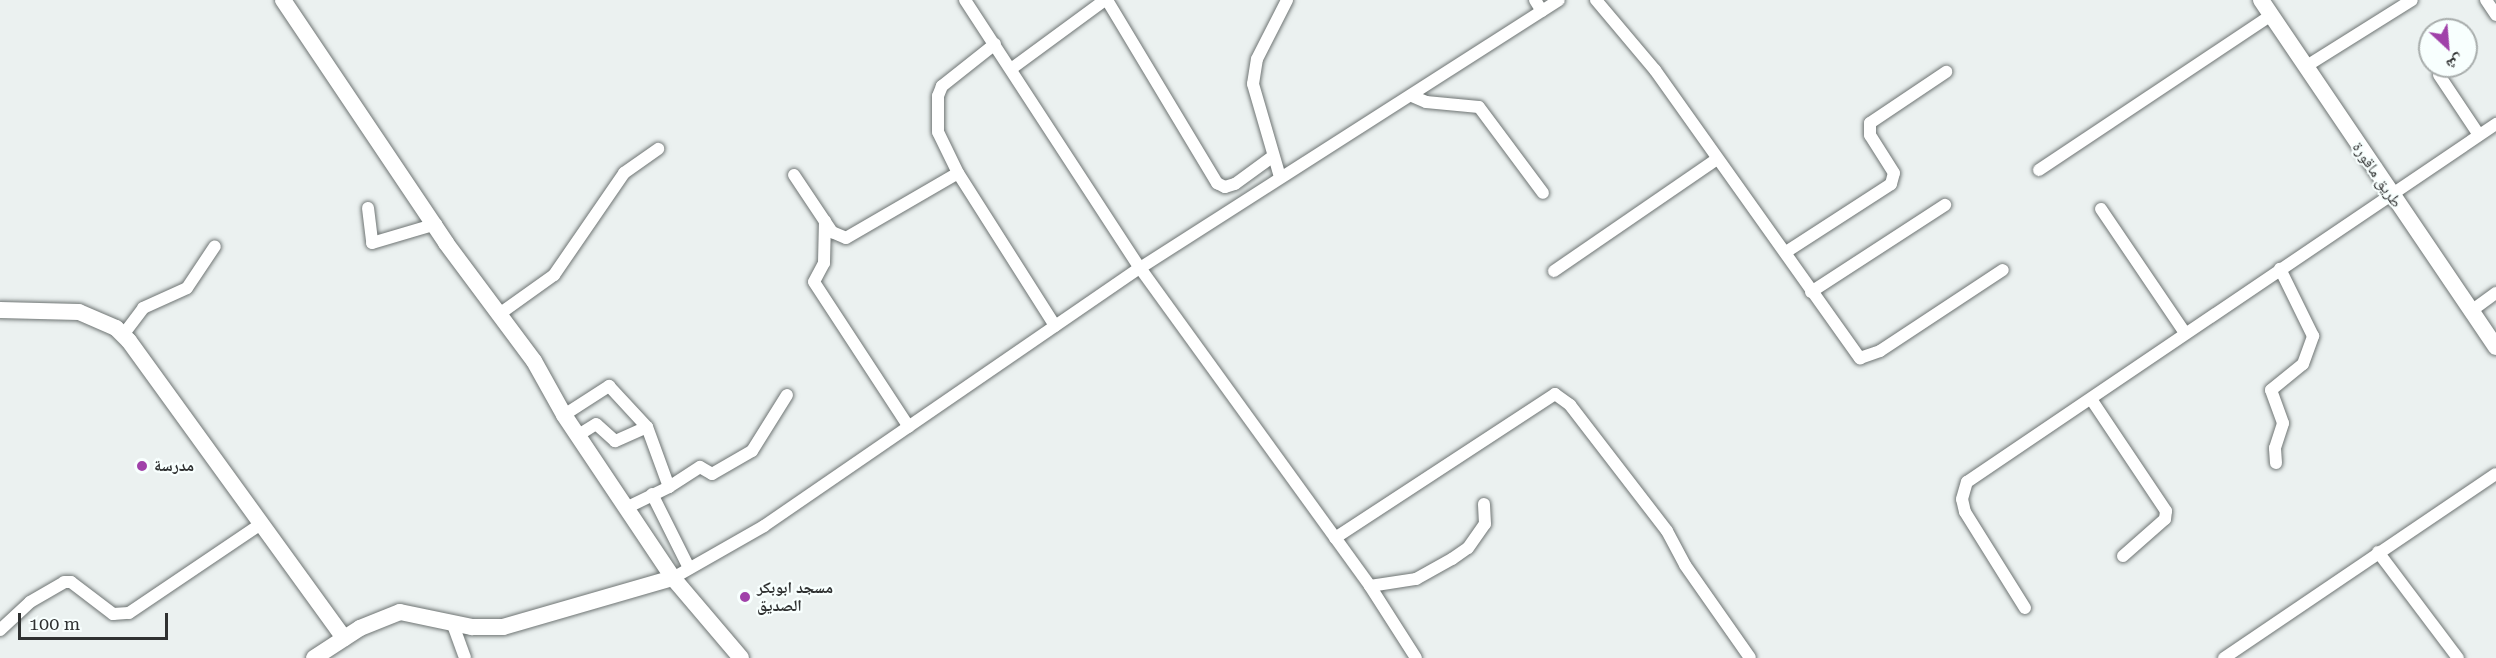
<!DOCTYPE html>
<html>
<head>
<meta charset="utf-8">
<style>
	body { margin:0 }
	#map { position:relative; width:2496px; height:658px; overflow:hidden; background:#ebf1f0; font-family:"Roboto Serif","Noto Naskh Arabic",serif }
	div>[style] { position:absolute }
	.roads { filter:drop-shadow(0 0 2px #6e7473) drop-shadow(0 0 2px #6e7473) }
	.street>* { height:12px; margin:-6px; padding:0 6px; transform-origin:6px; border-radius:6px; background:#fff }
	.secondary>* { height:16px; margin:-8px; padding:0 8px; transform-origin:8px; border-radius:8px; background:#fff }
	.dots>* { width:16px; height:16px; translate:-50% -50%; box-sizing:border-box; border:3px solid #f8fffe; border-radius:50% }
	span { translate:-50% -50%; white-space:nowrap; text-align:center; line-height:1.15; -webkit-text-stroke:4.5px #f8fffe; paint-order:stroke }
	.street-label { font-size:16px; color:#2f3131 }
	.poi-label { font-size:16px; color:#2f3131; font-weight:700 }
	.left { translate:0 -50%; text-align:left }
	.north { position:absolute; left:2418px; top:18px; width:60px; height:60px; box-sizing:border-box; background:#f8fffe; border:2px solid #a8adac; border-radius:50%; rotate:154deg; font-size:16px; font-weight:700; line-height:24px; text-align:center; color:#2f3131 }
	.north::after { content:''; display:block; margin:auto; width:21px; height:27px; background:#a041a9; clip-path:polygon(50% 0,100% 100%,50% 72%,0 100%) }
	.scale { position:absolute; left:18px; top:613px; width:150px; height:27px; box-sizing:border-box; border:3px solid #2f3131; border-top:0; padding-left:8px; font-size:18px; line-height:21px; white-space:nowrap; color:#2f3131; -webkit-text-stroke:4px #f8fffe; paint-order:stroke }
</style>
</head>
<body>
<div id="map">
	<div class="roads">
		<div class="street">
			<div style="left:965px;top:0;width:320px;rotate:56.9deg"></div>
			<div style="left:1140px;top:268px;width:392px;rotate:54.1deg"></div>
			<div style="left:1370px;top:586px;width:85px;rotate:57.4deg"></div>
			<div style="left:1107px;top:0;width:214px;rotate:59deg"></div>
			<div style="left:1217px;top:183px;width:9px;rotate:27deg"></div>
			<div style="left:1225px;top:187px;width:10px;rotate:-17deg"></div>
			<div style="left:1235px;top:184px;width:46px;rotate:-36.1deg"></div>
			<div style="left:1535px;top:0;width:13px;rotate:58deg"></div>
			<div style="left:1596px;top:0;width:92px;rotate:49.9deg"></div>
			<div style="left:1655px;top:70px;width:354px;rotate:54.6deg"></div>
			<div style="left:1860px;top:358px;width:21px;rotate:-19deg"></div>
			<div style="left:1880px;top:351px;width:147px;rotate:-33.4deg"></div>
			<div style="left:2486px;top:0;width:18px;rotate:56deg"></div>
			<div style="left:995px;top:44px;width:68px;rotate:141.6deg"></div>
			<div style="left:942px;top:86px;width:11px;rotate:112deg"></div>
			<div style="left:938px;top:96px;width:36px;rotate:90deg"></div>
			<div style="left:938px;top:132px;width:46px;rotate:64deg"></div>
			<div style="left:958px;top:173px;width:181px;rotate:57.6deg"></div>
			<div style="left:2305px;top:67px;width:126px;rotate:-32.1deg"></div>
			<div style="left:1011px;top:69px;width:117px;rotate:-36.3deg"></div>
			<div style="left:2439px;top:75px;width:72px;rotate:56.3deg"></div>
			<div style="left:1412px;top:96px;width:15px;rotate:23deg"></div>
			<div style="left:1426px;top:102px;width:53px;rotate:5.4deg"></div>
			<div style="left:1479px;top:107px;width:107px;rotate:53.3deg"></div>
			<div style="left:2039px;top:170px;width:279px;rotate:-33.7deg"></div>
			<div style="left:794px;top:175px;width:69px;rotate:56.3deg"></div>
			<div style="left:832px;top:232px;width:15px;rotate:23deg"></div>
			<div style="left:846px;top:238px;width:129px;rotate:-30.1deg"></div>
			<div style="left:1280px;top:177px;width:97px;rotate:-106.2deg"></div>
			<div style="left:1253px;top:84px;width:25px;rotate:-81deg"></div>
			<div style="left:1257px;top:59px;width:66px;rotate:-63deg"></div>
			<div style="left:368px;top:208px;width:35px;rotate:83deg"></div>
			<div style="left:372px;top:243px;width:67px;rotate:-16.5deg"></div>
			<div style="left:2101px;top:209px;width:150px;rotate:55.9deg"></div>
			<div style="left:825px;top:221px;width:42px;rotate:91.4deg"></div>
			<div style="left:824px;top:263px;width:21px;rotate:118deg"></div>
			<div style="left:814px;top:282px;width:173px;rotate:56.8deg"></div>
			<div style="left:1786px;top:252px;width:125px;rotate:-32.9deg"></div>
			<div style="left:1891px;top:184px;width:11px;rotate:-75deg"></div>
			<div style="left:1894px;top:173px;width:45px;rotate:-122.3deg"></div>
			<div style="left:1870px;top:135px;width:12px;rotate:-90deg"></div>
			<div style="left:1870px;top:123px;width:92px;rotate:-33.9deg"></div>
			<div style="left:1554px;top:271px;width:198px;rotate:-34.5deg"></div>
			<div style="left:1811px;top:292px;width:160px;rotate:-33deg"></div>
			<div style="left:2471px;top:311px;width:31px;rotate:-36deg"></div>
			<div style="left:498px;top:315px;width:69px;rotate:-35.5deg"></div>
			<div style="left:554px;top:275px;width:124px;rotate:-55.5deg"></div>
			<div style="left:624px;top:173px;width:42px;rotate:-35.2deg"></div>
			<div style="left:123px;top:335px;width:34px;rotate:-53deg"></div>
			<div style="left:143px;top:308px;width:48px;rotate:-24.4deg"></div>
			<div style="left:187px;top:288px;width:50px;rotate:-56.3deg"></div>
			<div style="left:2091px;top:399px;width:135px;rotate:56.2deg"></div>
			<div style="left:2166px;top:511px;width:8px;rotate:97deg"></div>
			<div style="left:2165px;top:519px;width:56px;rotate:138.6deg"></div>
			<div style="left:564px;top:415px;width:54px;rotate:-32.8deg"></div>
			<div style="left:609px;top:386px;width:56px;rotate:47.2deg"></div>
			<div style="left:647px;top:427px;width:35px;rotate:156deg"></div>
			<div style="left:615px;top:441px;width:25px;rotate:-138deg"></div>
			<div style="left:596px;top:424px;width:19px;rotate:148deg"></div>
			<div style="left:2276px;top:463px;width:15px;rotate:-94deg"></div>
			<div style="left:2275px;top:448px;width:26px;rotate:-72deg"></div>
			<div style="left:2283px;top:423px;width:35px;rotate:-110deg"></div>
			<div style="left:2271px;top:390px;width:41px;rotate:-39.1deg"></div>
			<div style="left:2303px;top:364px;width:30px;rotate:-70deg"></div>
			<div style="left:2313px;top:336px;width:75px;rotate:-116.2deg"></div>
			<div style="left:669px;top:487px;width:37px;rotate:-33deg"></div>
			<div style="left:700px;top:467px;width:14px;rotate:30deg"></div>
			<div style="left:712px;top:474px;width:46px;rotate:-29.9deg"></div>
			<div style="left:752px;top:451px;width:66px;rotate:-58deg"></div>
			<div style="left:652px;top:494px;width:83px;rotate:63.4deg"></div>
			<div style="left:628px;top:507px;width:46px;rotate:-26deg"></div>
			<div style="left:669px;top:487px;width:64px;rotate:-110.1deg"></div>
			<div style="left:1335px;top:538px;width:263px;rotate:-33.2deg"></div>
			<div style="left:1555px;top:394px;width:19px;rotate:36deg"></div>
			<div style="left:1570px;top:405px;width:159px;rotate:52.4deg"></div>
			<div style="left:1667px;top:531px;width:38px;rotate:62deg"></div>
			<div style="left:1685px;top:565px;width:113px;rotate:55deg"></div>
			<div style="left:2378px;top:552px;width:133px;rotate:53deg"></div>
			<div style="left:673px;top:578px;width:105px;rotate:-29.7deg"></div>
			<div style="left:764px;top:526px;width:456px;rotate:-34.5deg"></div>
			<div style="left:1140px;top:268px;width:497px;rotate:-32.6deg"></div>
			<div style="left:1370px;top:586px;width:47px;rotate:-8.7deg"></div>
			<div style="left:1416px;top:579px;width:41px;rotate:-29.1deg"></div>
			<div style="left:1452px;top:559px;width:19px;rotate:-35deg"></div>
			<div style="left:1468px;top:548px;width:29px;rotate:-55deg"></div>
			<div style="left:1485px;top:524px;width:20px;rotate:-93deg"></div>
			<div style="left:2025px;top:608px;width:113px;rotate:-122deg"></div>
			<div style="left:1965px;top:512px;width:13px;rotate:-103deg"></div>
			<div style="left:1962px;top:499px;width:18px;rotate:-74deg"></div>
			<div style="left:1967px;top:482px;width:639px;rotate:-34.09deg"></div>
			<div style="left:452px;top:622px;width:38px;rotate:70deg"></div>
			<div style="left:0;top:630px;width:41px;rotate:-43deg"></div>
			<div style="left:30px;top:602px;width:39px;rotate:-30deg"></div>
			<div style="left:64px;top:582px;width:7px"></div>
			<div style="left:71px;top:582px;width:53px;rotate:37.3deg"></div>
			<div style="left:113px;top:614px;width:16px;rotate:-4deg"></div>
			<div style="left:129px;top:613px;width:159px;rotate:-34deg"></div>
			<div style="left:2224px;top:658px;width:328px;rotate:-34.1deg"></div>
		</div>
		<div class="secondary">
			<div style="left:283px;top:0;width:293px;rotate:56.1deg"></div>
			<div style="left:446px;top:243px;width:147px;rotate:53.3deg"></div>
			<div style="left:534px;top:361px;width:62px;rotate:60.9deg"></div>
			<div style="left:564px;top:415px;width:196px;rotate:56.2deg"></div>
			<div style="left:673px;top:578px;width:105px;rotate:49.6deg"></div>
			<div style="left:2261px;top:0;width:419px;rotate:55.9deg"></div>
			<div style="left:0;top:310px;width:79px;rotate:1.5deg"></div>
			<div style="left:79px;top:312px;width:40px;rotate:23.4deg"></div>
			<div style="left:116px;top:328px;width:18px;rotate:45deg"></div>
			<div style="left:129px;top:341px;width:367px;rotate:54.1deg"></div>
			<div style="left:314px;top:658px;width:55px;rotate:-33.1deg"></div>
			<div style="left:360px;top:628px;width:43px;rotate:-21.8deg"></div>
			<div style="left:400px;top:612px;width:74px;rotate:11.8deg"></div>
			<div style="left:472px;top:627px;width:31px"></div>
			<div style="left:503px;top:627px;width:177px;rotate:-16.1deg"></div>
		</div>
	</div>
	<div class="dots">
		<div style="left:142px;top:466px;background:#a041a9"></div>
		<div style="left:745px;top:597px;background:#a041a9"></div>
	</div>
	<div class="street-label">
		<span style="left:2377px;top:175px;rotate:56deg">طريق ماقورة</span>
	</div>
	<div class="poi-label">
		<span class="left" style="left:154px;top:466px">مدرسة</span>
		<span class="left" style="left:757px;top:597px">مسجد ابوبكر<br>الصديق</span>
	</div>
	<div class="north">ش</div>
	<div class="scale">100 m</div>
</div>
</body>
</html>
